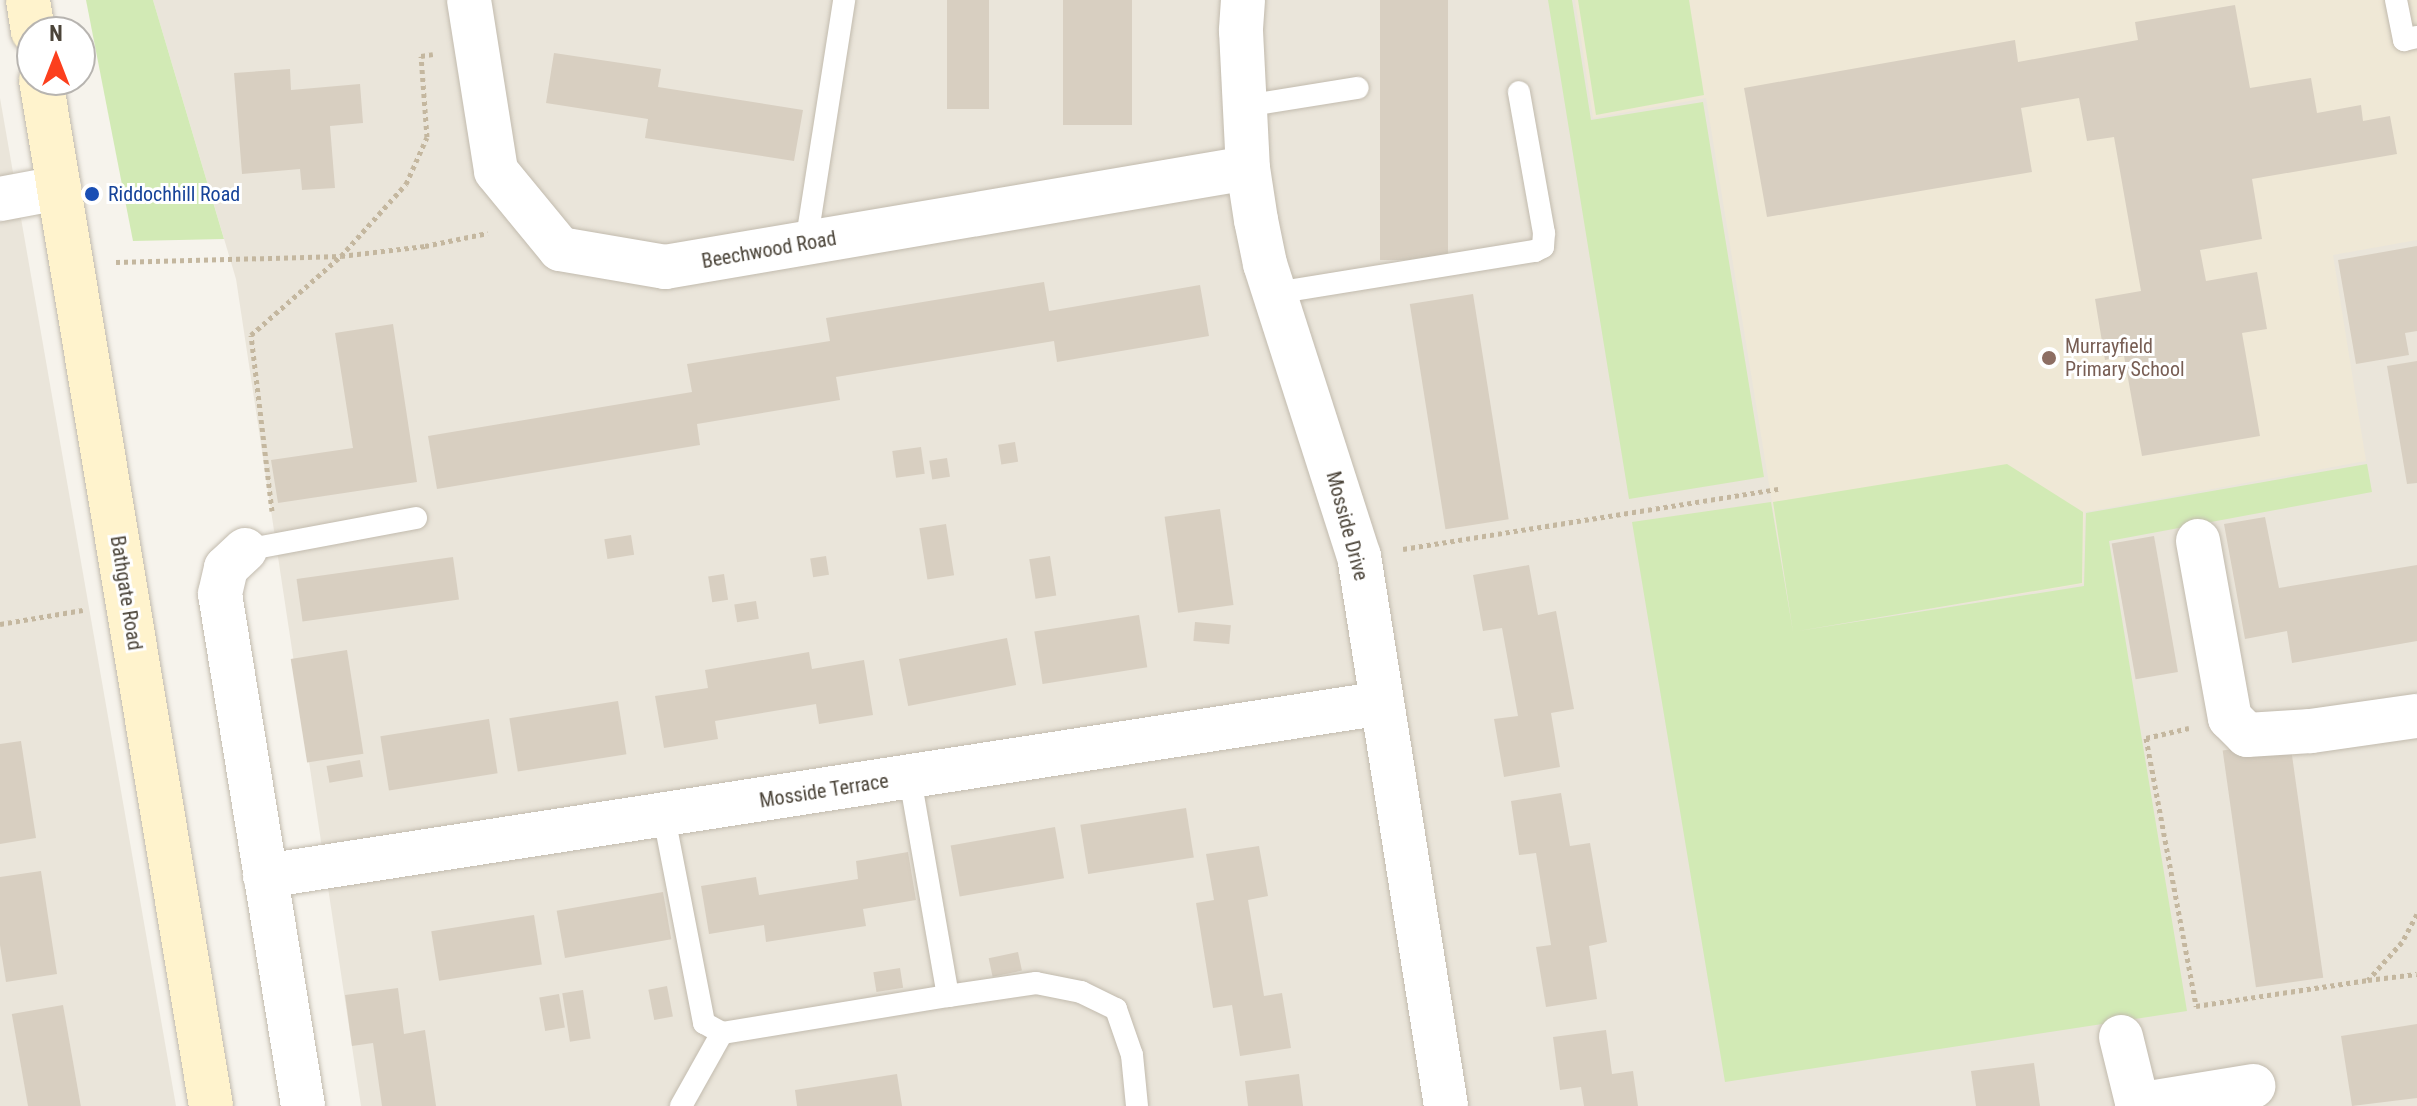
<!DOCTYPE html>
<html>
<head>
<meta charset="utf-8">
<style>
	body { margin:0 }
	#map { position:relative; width:2417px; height:1106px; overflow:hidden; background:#f6f3ec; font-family:"Roboto Condensed",sans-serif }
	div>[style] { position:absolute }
	.residential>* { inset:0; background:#eae5da }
	.education>* { inset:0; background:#efe8d6 }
	.green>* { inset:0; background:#d2eab5 }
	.building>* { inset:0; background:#d8cfc1; transform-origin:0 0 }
	.path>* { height:5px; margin-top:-2.5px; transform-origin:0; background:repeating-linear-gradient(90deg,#c4b79f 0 4px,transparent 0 8px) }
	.roads { filter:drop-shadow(0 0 2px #c2bbae) drop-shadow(0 0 2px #c2bbae) }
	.service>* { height:22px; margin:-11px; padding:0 11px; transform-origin:11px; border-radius:11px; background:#fff }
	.minor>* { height:44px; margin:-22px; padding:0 22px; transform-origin:22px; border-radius:22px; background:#fff }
	.secondary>* { height:44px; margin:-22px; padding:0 22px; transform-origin:22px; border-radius:22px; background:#fff3cd }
	.dots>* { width:22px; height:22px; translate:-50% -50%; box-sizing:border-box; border:4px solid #fff; border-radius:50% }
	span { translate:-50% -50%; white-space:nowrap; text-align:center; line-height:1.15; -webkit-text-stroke:6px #fff; paint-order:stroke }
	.transit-label { font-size:20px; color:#164399 }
	.left { translate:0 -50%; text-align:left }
	.street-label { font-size:20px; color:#4b4439 }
	.education-label { font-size:20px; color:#785e54 }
	.north { position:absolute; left:16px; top:16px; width:80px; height:80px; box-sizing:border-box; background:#fff; border:2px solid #b7b4b0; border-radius:50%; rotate:0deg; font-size:22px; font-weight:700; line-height:32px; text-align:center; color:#4b4439 }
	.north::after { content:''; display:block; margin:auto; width:28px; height:36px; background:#fc3f1d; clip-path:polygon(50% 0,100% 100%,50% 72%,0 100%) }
</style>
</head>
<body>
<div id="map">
	<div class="residential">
		<div style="clip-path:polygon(153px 0,2417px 0,2417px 1106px,361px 1106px,236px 279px)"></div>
		<div style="clip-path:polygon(0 98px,176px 1106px,0 1106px)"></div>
	</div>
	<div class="education">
		<div style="clip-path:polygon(1575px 0,2417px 0,2417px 240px,2333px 255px,2366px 461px,2085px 512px,2083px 584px,1793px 631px,1706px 98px,1593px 118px)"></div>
	</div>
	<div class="green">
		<div style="clip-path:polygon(86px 0,153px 0,224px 239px,133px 241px)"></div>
		<div style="clip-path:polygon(1548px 0,1572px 0,1591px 120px,1703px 102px,1764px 477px,1629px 499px)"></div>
		<div style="clip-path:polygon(1578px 0,1689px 0,1704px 95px,1596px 115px)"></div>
		<div style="clip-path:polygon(2007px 464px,2083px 512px,2082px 583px,1798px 631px,2084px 586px,2086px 513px,2367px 464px,2372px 492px,2109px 541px,2187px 1011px,1725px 1082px,1632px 522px,1771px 502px,1793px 632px,1773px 502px)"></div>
	</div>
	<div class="building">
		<div style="left:947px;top:0;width:42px;height:109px"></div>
		<div style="left:1063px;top:0;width:69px;height:125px"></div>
		<div style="left:1380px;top:0;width:68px;height:260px"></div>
		<div style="clip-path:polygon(2235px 5px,2250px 88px,2311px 78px,2317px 113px,2361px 105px,2363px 121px,2390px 116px,2397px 154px,2252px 179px,2262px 239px,2200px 250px,2206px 281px,2257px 272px,2267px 329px,2242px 333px,2260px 436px,2142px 456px,2124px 356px,2105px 360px,2095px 299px,2141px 291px,2114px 137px,2087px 141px,2079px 98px,2021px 108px,2032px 172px,1767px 217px,1744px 88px,2015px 40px,2018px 62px,2138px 40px,2135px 22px)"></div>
		<div style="clip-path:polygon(554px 53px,661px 69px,658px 87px,803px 110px,794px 161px,645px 138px,648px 119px,546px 103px)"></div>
		<div style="clip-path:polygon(290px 69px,291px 90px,360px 84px,363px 123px,330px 126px,335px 188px,302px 190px,300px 169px,242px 174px,234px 73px)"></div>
		<div style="clip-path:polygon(2417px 246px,2417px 331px,2405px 333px,2409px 355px,2356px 364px,2338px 260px)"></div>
		<div style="clip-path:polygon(1044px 282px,1049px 311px,1200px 285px,1209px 336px,1057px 362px,1054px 341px,836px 377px,840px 400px,697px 424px,700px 445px,437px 489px,428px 436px,692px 392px,687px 364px,830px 341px,826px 318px)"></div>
		<div style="left:1473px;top:294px;width:228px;height:64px;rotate:81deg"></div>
		<div style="clip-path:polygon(393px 324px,417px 482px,278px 503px,271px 460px,353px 448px,335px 333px)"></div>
		<div style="clip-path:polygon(2417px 361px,2417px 483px,2407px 484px,2387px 366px)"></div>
		<div style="left:1015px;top:442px;width:20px;height:17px;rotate:81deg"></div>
		<div style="left:921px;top:447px;width:27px;height:29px;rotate:82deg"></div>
		<div style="left:947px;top:458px;width:19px;height:18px;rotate:81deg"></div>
		<div style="left:1220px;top:509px;width:97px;height:56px;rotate:82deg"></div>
		<div style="clip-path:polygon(2265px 517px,2279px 588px,2417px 565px,2417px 641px,2292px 663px,2287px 631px,2245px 639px,2224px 524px)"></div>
		<div style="left:946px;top:524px;width:52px;height:27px;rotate:81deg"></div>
		<div style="left:631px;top:535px;width:20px;height:27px;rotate:81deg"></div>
		<div style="left:2154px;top:536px;width:138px;height:43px;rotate:80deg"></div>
		<div style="left:826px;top:556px;width:19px;height:16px;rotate:81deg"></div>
		<div style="left:1050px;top:556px;width:40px;height:21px;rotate:81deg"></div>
		<div style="left:453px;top:557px;width:43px;height:158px;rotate:82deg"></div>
		<div style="clip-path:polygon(1529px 565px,1538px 615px,1556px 611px,1574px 709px,1551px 713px,1560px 767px,1504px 777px,1494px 719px,1518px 716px,1502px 628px,1483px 631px,1473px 575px)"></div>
		<div style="left:724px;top:574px;width:26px;height:16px;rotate:81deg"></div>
		<div style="left:756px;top:601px;width:18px;height:22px;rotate:81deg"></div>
		<div style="left:1139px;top:615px;width:53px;height:106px;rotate:81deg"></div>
		<div style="left:1195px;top:622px;width:36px;height:19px;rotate:5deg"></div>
		<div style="left:1007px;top:638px;width:48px;height:110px;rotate:79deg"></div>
		<div style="left:347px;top:650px;width:105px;height:57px;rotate:81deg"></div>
		<div style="clip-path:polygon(809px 652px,812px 669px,864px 660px,873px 715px,819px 724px,816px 704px,715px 721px,718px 739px,664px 748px,655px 696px,708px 688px,705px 670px)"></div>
		<div style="left:618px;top:701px;width:54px;height:110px;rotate:81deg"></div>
		<div style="left:489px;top:719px;width:55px;height:110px;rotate:81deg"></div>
		<div style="clip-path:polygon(21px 741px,36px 838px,0 844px,0 744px)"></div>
		<div style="left:2290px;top:741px;width:239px;height:68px;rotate:82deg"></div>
		<div style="left:360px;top:760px;width:17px;height:34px;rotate:80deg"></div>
		<div style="clip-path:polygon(1561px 793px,1570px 846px,1590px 843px,1607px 942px,1589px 946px,1597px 999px,1546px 1007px,1536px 947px,1551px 945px,1536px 853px,1519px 855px,1511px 801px)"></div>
		<div style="left:1186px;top:808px;width:50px;height:107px;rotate:81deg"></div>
		<div style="left:1055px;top:827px;width:52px;height:106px;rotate:80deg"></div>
		<div style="clip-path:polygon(1259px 846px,1268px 896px,1248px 900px,1264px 996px,1282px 993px,1291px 1048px,1240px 1056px,1232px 1005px,1213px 1008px,1196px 903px,1214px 900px,1206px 854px)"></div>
		<div style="clip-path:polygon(908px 852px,916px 900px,863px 909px,866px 926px,766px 942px,764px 925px,709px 934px,701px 886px,756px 877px,759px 895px,858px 879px,856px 861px)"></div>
		<div style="clip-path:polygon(41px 871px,57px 974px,6px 982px,0 945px,0 877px)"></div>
		<div style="left:663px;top:892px;width:48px;height:108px;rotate:80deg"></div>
		<div style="left:534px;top:915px;width:50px;height:104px;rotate:81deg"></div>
		<div style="left:1018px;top:952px;width:19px;height:30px;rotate:78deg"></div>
		<div style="left:900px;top:968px;width:20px;height:27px;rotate:81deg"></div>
		<div style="left:667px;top:986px;width:31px;height:19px;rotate:79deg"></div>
		<div style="clip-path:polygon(398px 988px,404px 1034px,425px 1030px,436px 1106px,382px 1106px,373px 1043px,352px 1046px,345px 995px)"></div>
		<div style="left:583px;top:990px;width:49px;height:21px;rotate:81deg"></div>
		<div style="left:559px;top:994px;width:34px;height:20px;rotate:80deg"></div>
		<div style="left:63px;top:1005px;width:103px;height:52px;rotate:80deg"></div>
		<div style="clip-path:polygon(2417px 1024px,2417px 1098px,2352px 1106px,2341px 1036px)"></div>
		<div style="clip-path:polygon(1606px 1030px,1612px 1074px,1633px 1071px,1638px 1106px,1584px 1106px,1581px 1087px,1560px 1090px,1553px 1037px)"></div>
		<div style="clip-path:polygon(2034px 1063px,2040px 1106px,1976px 1106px,1971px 1071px)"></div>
		<div style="clip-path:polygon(897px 1074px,902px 1106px,797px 1106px,795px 1090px)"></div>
		<div style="clip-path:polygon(1299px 1074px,1303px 1106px,1248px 1106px,1245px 1081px)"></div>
	</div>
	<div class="path">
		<div style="left:116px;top:262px;width:225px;rotate:-1.5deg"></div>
		<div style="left:341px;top:256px;width:85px;rotate:-6.8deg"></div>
		<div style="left:425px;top:246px;width:64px;rotate:-11.7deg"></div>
		<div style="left:272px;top:511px;width:177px;rotate:-96.8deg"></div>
		<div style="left:251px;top:335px;width:120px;rotate:-41.3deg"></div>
		<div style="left:341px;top:256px;width:97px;rotate:-47.9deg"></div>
		<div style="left:406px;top:184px;width:51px;rotate:-65.9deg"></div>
		<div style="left:427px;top:137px;width:81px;rotate:-94.2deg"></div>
		<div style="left:421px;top:56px;width:12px;rotate:-9deg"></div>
		<div style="left:1403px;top:549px;width:380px;rotate:-9.1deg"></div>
		<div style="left:0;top:624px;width:84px;rotate:-9.6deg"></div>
		<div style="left:2189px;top:728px;width:44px;rotate:166.9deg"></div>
		<div style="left:2146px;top:738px;width:273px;rotate:79.4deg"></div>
		<div style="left:2196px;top:1006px;width:174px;rotate:-8.6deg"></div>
		<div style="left:2417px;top:914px;width:32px;rotate:118deg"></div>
		<div style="left:2402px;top:942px;width:51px;rotate:131.8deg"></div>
		<div style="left:2368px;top:980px;width:49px;rotate:-7deg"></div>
	</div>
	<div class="roads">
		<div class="service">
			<div style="left:2396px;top:0;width:41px;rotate:78.7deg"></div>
			<div style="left:2404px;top:40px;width:13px;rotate:-13deg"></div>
			<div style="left:1245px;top:106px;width:114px;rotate:-9.1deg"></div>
			<div style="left:806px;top:244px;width:247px;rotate:-81.1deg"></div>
			<div style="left:1275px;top:293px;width:263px;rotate:-9.2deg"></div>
			<div style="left:1535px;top:251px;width:9px;rotate:-27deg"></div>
			<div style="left:1543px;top:247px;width:14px;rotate:-86deg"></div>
			<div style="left:1544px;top:233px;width:143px;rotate:-100.1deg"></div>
			<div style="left:245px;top:550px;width:174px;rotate:-10.6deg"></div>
			<div style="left:664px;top:817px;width:210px;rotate:79deg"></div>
			<div style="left:704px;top:1023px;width:21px;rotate:29deg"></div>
			<div style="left:722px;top:1033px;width:229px;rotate:-9.3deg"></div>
			<div style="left:948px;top:996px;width:221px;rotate:-99.9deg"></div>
			<div style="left:948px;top:996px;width:89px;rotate:-8.4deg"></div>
			<div style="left:1036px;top:983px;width:46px;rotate:11.3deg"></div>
			<div style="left:1081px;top:992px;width:39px;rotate:26deg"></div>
			<div style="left:1116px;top:1009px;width:49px;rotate:70.8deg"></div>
			<div style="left:1132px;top:1055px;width:51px;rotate:84.4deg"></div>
			<div style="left:681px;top:1106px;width:84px;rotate:-60.7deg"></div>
		</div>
		<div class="minor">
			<div style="left:469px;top:0;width:173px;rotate:81deg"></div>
			<div style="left:496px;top:171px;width:101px;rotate:50.6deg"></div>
			<div style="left:560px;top:249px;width:107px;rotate:9.7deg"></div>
			<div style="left:665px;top:267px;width:591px;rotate:-9.64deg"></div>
			<div style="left:1243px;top:0;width:31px;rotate:94deg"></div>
			<div style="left:1241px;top:31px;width:137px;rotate:87.1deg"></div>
			<div style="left:1248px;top:168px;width:53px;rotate:81.3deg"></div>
			<div style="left:1256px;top:220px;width:45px;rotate:78.4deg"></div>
			<div style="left:1265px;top:264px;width:307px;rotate:72.2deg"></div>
			<div style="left:1359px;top:556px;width:557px;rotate:81.01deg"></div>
			<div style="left:0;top:199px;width:60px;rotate:-10.6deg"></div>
			<div style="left:2198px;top:541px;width:180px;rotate:79.8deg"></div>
			<div style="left:2230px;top:718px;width:24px;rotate:45deg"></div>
			<div style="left:2247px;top:735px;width:64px;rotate:-3.6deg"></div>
			<div style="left:2311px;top:731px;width:107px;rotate:-8.1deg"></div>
			<div style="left:245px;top:550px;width:26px;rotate:137deg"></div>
			<div style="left:226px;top:568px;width:27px;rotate:103deg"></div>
			<div style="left:220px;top:594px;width:519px;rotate:80.79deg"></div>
			<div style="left:265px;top:876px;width:1130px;rotate:-8.8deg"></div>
			<div style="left:2121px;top:1037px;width:71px;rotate:76.2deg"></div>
			<div style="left:2137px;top:1105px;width:118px;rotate:-9.3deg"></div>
		</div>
		<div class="secondary">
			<div style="left:28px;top:0;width:32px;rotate:81deg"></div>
			<div style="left:41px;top:80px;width:1040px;rotate:80.59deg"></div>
		</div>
	</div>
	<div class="dots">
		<div style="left:92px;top:194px;background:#1a4fb4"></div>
		<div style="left:2049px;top:358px;background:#8d6e63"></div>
	</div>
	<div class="transit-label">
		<span class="left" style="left:108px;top:194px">Riddochhill Road</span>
	</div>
	<div class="street-label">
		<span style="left:769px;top:250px;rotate:-10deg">Beechwood Road</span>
		<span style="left:1347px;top:526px;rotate:75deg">Mosside Drive</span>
		<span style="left:126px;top:593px;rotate:81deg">Bathgate Road</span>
		<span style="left:824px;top:791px;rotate:-9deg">Mosside Terrace</span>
	</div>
	<div class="education-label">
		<span class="left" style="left:2065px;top:358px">Murrayfield<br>Primary School</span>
	</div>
	<div class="north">N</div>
</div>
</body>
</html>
